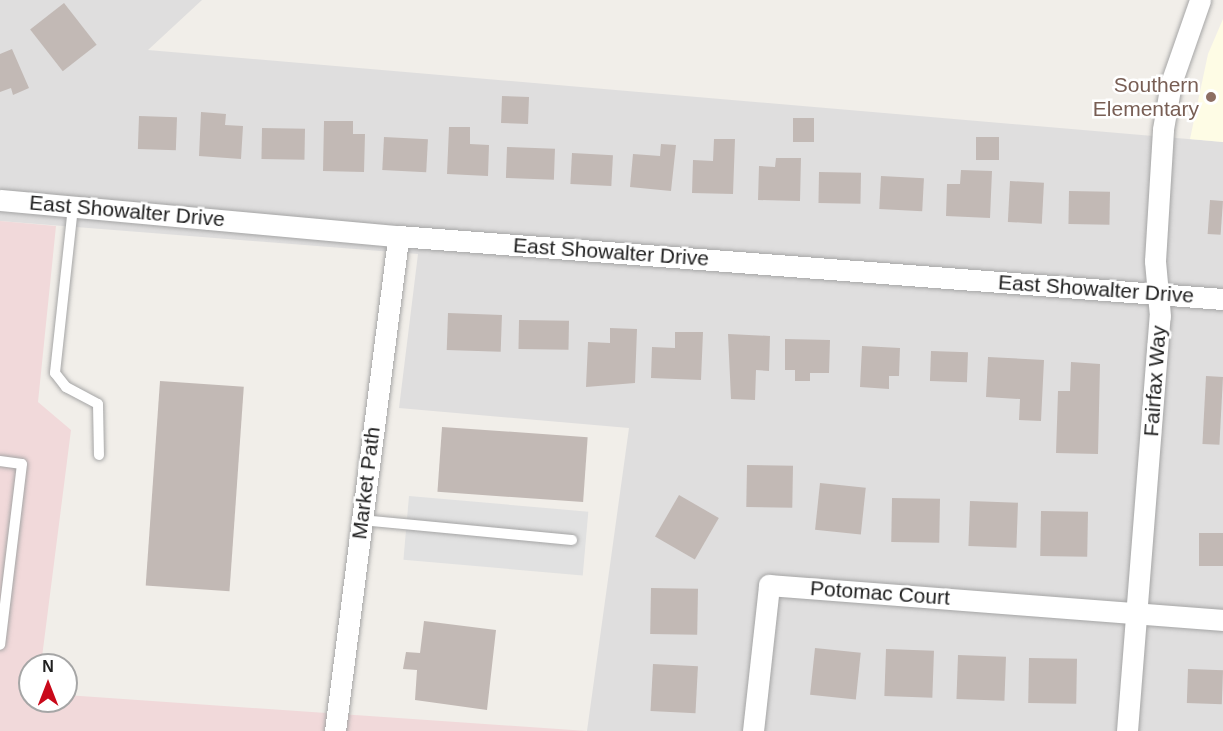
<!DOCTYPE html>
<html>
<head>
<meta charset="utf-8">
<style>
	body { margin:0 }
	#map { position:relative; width:1223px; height:731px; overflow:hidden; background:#f1eee9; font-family:Helvetica,sans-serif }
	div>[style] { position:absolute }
	.residential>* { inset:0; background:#dfdede }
	.commercial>* { inset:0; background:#f1d9da }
	.education>* { inset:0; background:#fefce5 }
	.parking>* { inset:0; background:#e1e1e1; transform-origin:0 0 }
	.building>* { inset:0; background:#c2b9b5; transform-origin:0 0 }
	.roads { filter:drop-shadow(0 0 2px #a5a5a5) drop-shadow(0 0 2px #a5a5a5) }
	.service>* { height:10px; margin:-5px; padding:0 5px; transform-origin:5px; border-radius:5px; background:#fff }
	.minor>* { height:21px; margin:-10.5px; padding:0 10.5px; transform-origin:10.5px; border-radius:10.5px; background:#fff }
	.dots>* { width:16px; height:16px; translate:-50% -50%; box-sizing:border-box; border:3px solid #fff; border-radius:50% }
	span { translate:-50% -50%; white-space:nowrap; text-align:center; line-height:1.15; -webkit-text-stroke:5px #fff; paint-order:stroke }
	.education-label { font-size:21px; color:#785e54 }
	.right { translate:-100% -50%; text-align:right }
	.street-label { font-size:21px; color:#212121 }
	.north { position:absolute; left:18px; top:653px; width:60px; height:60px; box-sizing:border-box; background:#fff; border:2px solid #a6a6a6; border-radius:50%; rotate:0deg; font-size:16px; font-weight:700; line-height:24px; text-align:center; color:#212121 }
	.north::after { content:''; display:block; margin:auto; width:21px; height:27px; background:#c9091a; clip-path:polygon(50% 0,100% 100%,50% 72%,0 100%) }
</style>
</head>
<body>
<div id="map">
	<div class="residential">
		<div style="clip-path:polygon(0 0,202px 0,148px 50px,1223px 142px,1223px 731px,587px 731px,629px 428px,399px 408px,418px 254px,0 221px)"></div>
	</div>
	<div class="commercial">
		<div style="clip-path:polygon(0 221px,56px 226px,38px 402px,71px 430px,41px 665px,30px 665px,30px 701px,66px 701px,66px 695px,587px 731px,0 731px)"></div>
	</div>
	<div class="education">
		<div style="clip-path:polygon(1223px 19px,1223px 142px,1190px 139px,1208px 54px)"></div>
	</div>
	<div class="parking">
		<div style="left:409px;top:496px;width:180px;height:64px;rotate:5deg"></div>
	</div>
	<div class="building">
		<div style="left:64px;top:3px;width:53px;height:43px;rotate:52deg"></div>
		<div style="clip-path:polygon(12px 49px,29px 88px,13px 95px,11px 88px,0 92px,0 54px)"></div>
		<div style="left:502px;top:96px;width:27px;height:27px;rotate:2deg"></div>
		<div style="clip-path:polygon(201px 112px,226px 114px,225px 125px,243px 126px,241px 159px,199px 156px)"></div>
		<div style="left:139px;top:116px;width:38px;height:33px;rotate:2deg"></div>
		<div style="left:793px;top:118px;width:21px;height:24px"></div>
		<div style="clip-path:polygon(324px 121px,353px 121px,353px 134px,365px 134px,364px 172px,323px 171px)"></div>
		<div style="clip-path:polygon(449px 127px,470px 127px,470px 144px,489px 145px,488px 176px,447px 174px)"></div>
		<div style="left:262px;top:128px;width:43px;height:31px;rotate:1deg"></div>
		<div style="left:384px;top:137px;width:44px;height:33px;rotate:3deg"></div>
		<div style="left:976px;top:137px;width:23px;height:23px"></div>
		<div style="clip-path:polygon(714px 139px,735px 139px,733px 194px,692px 193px,693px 160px,713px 161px)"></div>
		<div style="clip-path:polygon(661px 144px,676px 145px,671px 191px,630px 187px,633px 154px,660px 156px)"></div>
		<div style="left:507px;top:147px;width:48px;height:31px;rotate:2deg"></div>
		<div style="left:572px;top:153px;width:41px;height:31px;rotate:3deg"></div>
		<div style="clip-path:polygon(776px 158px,801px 158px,800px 201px,758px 200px,759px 166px,775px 167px)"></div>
		<div style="clip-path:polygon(961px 170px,992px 171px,990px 218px,946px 216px,947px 184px,960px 184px)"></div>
		<div style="left:819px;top:172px;width:42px;height:31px;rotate:1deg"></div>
		<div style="left:881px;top:176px;width:43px;height:33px;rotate:3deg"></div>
		<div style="left:1010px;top:181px;width:34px;height:41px;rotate:3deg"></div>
		<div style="left:1069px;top:191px;width:41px;height:33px;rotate:1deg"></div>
		<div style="left:1210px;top:200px;width:13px;height:34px;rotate:4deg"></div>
		<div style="left:448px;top:313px;width:54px;height:37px;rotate:2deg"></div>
		<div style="left:519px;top:320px;width:50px;height:29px;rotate:1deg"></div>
		<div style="clip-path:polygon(610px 328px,637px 329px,635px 383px,586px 387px,588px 342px,610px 343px)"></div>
		<div style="clip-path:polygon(675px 332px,703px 332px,701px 380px,651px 378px,652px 347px,675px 348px)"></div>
		<div style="clip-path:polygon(728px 334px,770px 336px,769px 371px,756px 370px,755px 400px,731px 399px)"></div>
		<div style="clip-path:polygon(785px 339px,830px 340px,829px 373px,810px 373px,810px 381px,795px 381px,795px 370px,785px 370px)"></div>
		<div style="clip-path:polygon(862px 346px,900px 348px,899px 376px,889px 376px,889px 389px,860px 387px)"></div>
		<div style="left:931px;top:351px;width:37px;height:30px;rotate:2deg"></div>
		<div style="clip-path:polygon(988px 357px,1044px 360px,1041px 421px,1019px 420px,1020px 399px,986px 397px)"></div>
		<div style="clip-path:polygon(1071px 362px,1100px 364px,1098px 454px,1056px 453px,1058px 391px,1070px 391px)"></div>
		<div style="left:1206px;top:376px;width:17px;height:68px;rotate:3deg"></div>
		<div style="left:160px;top:381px;width:84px;height:205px;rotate:4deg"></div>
		<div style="left:442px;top:427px;width:146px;height:65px;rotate:4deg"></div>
		<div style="left:747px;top:465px;width:46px;height:42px;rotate:1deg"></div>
		<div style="left:820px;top:483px;width:46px;height:47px;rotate:6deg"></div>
		<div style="left:679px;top:495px;width:46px;height:48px;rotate:30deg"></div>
		<div style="left:892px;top:498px;width:48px;height:44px;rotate:1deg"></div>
		<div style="left:970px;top:501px;width:48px;height:45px;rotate:2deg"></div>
		<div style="left:1041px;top:511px;width:47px;height:45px;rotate:1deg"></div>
		<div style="left:1199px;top:533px;width:24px;height:33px"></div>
		<div style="left:651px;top:588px;width:47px;height:46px;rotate:1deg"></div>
		<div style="clip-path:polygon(424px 621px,496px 630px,487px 710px,415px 700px,417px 670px,403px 669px,406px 652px,420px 653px)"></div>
		<div style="left:815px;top:648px;width:46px;height:47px;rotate:6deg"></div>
		<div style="left:886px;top:649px;width:48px;height:47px;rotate:2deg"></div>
		<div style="left:958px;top:655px;width:48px;height:44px;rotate:2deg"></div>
		<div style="left:1029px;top:658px;width:48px;height:45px;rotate:1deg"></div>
		<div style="left:653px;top:664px;width:45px;height:47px;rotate:3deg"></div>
		<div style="left:1188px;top:669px;width:35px;height:34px;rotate:2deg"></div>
	</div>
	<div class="roads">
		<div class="service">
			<div style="left:73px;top:207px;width:167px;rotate:96.2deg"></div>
			<div style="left:55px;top:373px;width:18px;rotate:52deg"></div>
			<div style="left:66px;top:387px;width:36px;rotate:28deg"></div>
			<div style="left:98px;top:404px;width:51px;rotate:88.9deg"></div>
			<div style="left:0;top:461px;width:22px;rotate:8deg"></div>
			<div style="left:22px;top:464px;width:182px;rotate:96.9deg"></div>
			<div style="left:361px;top:520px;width:212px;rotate:5.4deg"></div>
		</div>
		<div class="minor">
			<div style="left:0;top:200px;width:400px;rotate:5.2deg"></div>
			<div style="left:398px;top:236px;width:827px;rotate:4.37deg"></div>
			<div style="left:335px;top:731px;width:499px;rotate:-82.7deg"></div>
			<div style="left:753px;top:731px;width:147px;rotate:-83.7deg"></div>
			<div style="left:769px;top:585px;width:455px;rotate:4.4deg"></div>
			<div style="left:1127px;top:731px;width:416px;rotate:-85.5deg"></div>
			<div style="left:1160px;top:316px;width:55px;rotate:-95.2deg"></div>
			<div style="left:1155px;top:261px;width:132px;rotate:-86.5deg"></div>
			<div style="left:1163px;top:129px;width:47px;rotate:-80.1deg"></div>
			<div style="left:1171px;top:83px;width:88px;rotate:-70.7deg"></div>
		</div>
	</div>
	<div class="dots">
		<div style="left:1211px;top:97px;background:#8d6e63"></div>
	</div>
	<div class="education-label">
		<span class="right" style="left:1199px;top:97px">Southern<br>Elementary</span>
	</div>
	<div class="street-label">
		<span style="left:127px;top:211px;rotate:5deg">East Showalter Drive</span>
		<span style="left:611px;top:252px;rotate:4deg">East Showalter Drive</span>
		<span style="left:1096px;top:289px;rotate:4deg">East Showalter Drive</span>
		<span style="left:1155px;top:381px;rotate:-86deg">Fairfax Way</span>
		<span style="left:366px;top:483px;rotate:-83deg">Market Path</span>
		<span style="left:880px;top:593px;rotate:4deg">Potomac Court</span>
	</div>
	<div class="north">N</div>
</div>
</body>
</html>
